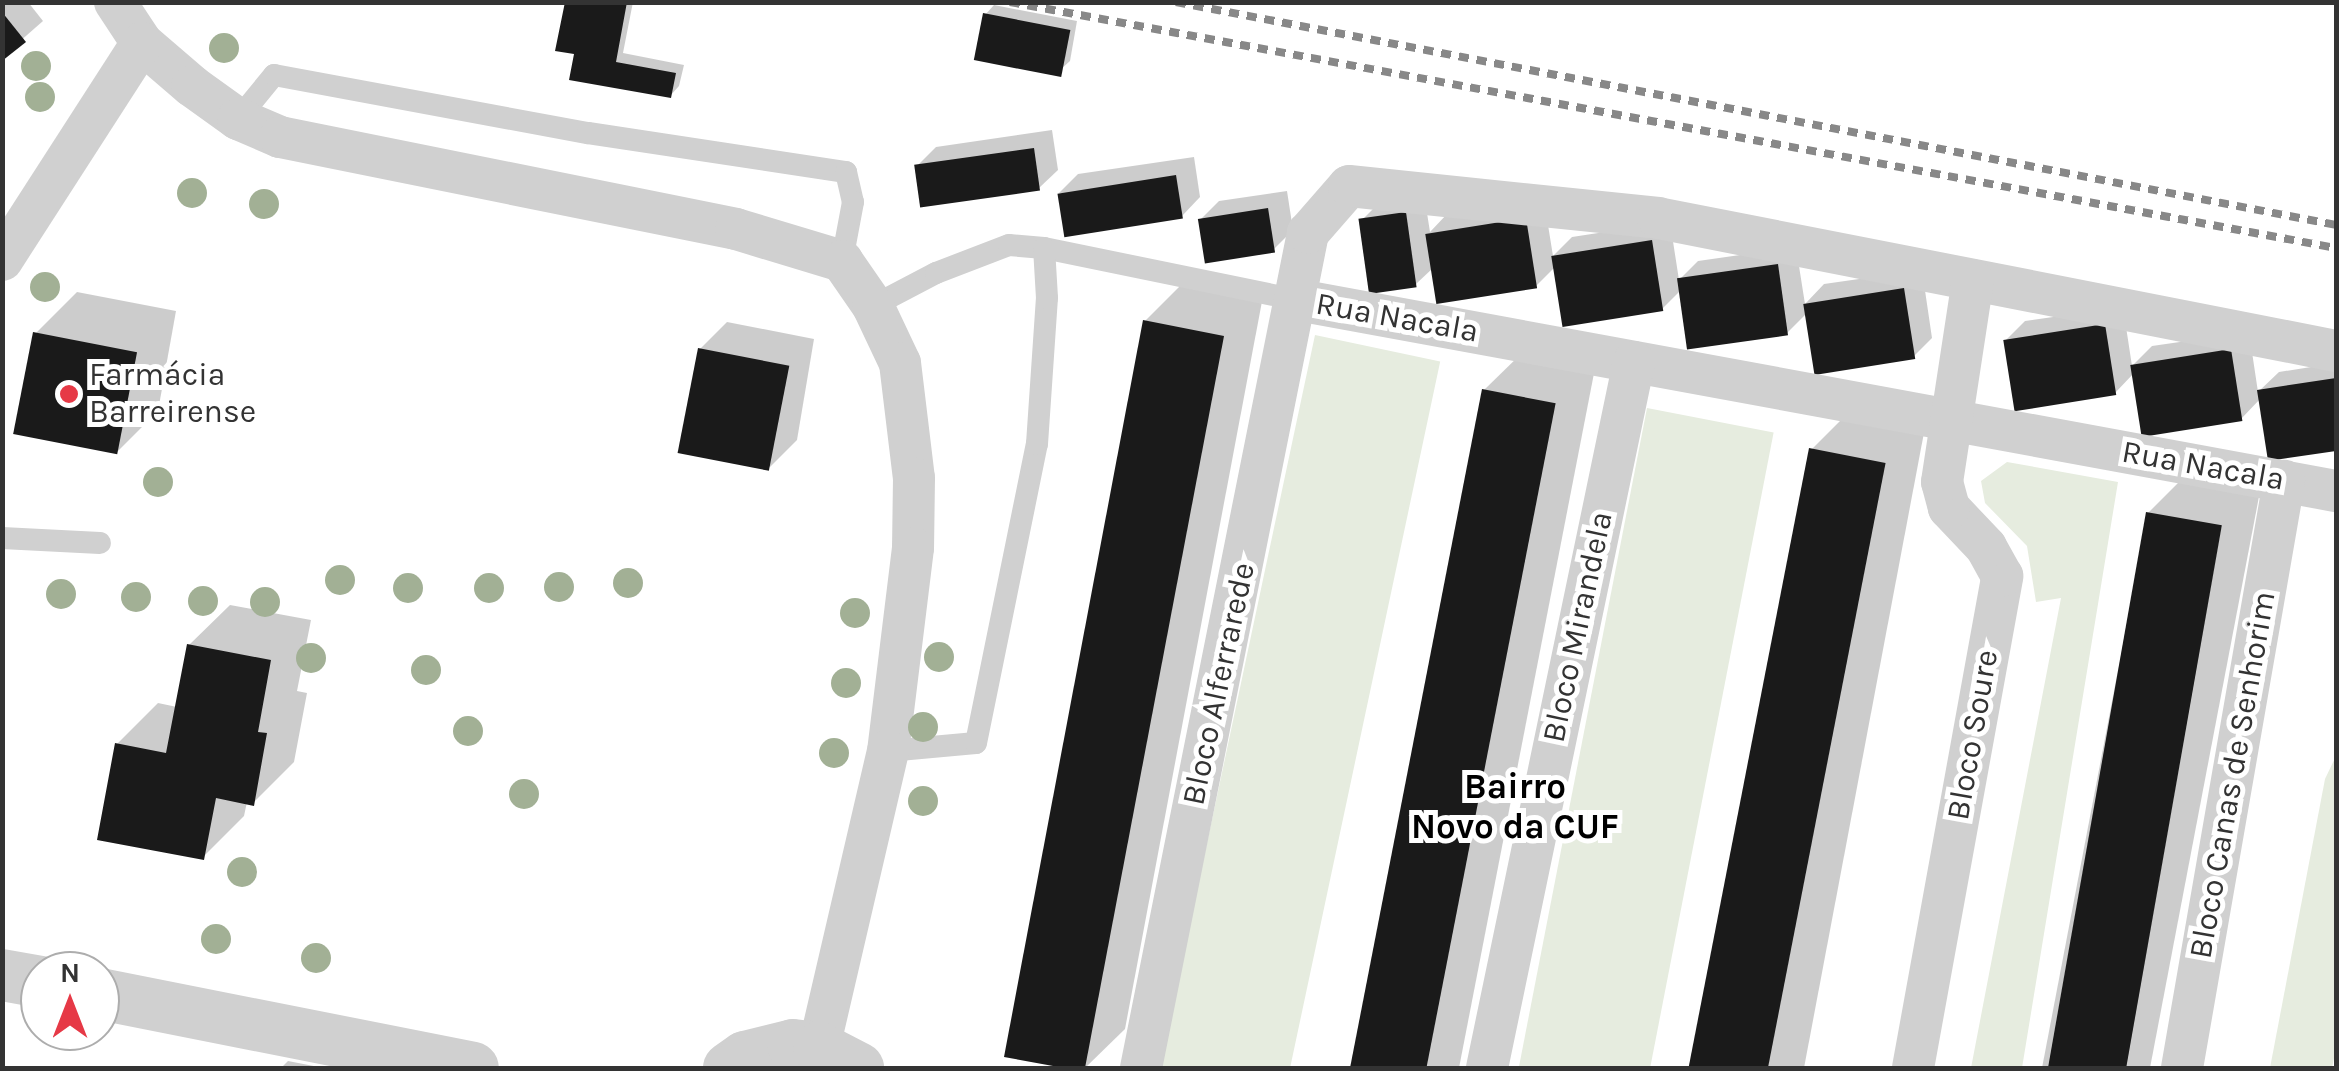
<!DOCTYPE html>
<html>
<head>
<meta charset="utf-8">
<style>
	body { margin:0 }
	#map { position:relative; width:2339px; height:1071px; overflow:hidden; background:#fff; font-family:Karla,sans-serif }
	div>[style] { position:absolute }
	.green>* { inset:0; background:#e6ecdf; transform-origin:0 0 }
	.shadow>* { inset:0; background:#0003 }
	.building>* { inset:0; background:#1a1a1a; transform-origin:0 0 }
	.service>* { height:22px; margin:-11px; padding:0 11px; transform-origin:11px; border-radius:11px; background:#d0d0d0 }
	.minor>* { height:42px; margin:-21px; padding:0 21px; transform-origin:21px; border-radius:21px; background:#d0d0d0 }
	.tertiary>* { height:52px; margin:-26px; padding:0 26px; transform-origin:26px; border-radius:26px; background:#d0d0d0 }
	.rail>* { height:8px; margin-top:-4px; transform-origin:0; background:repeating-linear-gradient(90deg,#888 0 10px,transparent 0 18px) }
	.trees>* { width:30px; height:30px; margin:-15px; border-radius:50%; background:#a2b095 }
	.dots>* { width:28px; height:28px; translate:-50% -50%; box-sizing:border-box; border:5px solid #fff; border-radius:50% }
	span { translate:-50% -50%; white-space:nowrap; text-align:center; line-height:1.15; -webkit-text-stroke:10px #fff; paint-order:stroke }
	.street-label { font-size:32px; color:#333 }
	.poi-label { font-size:32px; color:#333 }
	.left { translate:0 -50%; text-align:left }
	.neighbourhood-label { font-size:35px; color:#000; font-weight:700 }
	.frame { position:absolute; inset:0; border:5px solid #333; pointer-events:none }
	.north { position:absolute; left:20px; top:951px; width:100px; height:100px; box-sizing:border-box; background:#fff; border:2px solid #adadad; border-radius:50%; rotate:0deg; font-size:28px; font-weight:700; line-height:40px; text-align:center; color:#333 }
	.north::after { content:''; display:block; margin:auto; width:35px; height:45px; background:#e63946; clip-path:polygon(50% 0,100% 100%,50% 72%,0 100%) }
</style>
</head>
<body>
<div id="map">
	<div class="green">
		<div style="left:1315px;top:335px;width:128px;height:750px;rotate:12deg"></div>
		<div style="left:1647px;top:408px;width:129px;height:673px;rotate:11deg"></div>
		<div style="clip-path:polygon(2007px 462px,2118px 482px,2022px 1068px,1971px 1068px,2061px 598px,2036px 602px,2027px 546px,1985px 503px,1981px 481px)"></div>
		<div style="clip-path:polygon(2336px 756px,2336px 1048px,2332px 1068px,2270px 1068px,2325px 779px)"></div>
	</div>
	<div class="shadow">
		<div style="clip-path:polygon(2px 2px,28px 2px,43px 21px,2px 57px)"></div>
		<div style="clip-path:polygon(567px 2px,633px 2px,623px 53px,684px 65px,679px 86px,670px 96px,577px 52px)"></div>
		<div style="clip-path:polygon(994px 5px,1077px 21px,1070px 61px,1060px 70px,985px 15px)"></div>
		<div style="clip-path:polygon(1052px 130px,1058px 170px,1039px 188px,917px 166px,936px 147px)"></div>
		<div style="clip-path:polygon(1194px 157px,1200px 197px,1182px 216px,1059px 193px,1078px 174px)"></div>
		<div style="clip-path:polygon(1287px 191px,1293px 230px,1274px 249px,1200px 220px,1219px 201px)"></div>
		<div style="clip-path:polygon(1424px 194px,1430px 232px,1447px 214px,1544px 200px,1553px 256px,1572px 237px,1670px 222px,1679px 280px,1698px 261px,1796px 247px,1805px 304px,1824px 284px,1922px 270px,1932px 338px,1913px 357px,1807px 313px,1787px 333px,1681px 290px,1662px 309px,1555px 267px,1536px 286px,1433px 268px,1416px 284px,1362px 220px,1381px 201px)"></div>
		<div style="clip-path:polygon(1186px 280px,1263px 296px,1125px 1029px,1085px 1068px,1077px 1068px,1007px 1055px,1145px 321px)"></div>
		<div style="clip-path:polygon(77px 292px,176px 311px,158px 411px,117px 452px,36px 333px)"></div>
		<div style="clip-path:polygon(2123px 307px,2132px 366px,2152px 346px,2249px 332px,2258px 392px,2279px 372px,2336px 363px,2336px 448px,2270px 458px,2261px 398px,2241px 419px,2134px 373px,2115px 393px,2006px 340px,2025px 321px)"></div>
		<div style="clip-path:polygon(727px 322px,814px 339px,797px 440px,770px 467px,700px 349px)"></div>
		<div style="clip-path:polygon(1525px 350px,1596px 363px,1459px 1068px,1353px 1068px,1484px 390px)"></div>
		<div style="clip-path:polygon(1852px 409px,1926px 422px,1804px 1068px,1695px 1068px,1811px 450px)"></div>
		<div style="clip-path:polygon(2189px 472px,2261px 486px,2150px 1068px,2042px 1068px,2148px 513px)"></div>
		<div style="clip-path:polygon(230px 605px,311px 620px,297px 691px,307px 693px,294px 762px,253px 803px,247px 802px,244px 816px,203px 857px,117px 744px,158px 703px,177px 707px,189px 645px)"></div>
		<div style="clip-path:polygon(288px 1061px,324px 1068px,281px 1068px)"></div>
	</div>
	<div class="building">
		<div style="clip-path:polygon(565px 2px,627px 2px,616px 62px,676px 73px,671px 98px,569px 80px,574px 54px,555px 51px)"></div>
		<div style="clip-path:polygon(2px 12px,26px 42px,2px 61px)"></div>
		<div style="left:983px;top:13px;width:89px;height:48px;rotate:11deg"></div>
		<div style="left:1034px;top:148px;width:43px;height:121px;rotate:82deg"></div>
		<div style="left:1176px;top:175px;width:44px;height:120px;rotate:81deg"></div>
		<div style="left:1268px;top:208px;width:45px;height:71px;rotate:81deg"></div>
		<div style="left:1406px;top:212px;width:76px;height:48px;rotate:82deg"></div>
		<div style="left:1526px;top:218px;width:71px;height:102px;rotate:81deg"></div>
		<div style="left:1652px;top:240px;width:72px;height:102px;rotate:81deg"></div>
		<div style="left:1778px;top:264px;width:72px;height:102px;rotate:82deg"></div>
		<div style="left:1904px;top:288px;width:72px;height:102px;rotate:81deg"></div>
		<div style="clip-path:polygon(1143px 320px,1224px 336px,1085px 1068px,1064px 1068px,1004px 1057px)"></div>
		<div style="left:2105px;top:324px;width:72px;height:103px;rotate:81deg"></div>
		<div style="left:33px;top:332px;width:106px;height:104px;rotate:11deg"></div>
		<div style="left:698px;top:348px;width:93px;height:107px;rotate:11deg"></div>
		<div style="left:2231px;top:349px;width:73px;height:102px;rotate:81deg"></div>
		<div style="clip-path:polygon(2336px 378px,2336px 451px,2268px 461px,2257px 390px)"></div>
		<div style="left:1482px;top:389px;width:75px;height:692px;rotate:11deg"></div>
		<div style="left:1809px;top:448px;width:78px;height:631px;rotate:11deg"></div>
		<div style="left:2146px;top:512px;width:77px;height:566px;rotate:10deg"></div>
		<div style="clip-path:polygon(187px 644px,271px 660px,258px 732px,267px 733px,254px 806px,216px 798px,204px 860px,97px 840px,115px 743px,166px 753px)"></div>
	</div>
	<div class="service">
		<div style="left:238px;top:119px;width:57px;rotate:-50.7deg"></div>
		<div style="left:274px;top:75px;width:319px;rotate:10.5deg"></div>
		<div style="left:588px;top:133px;width:261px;rotate:8.6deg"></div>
		<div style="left:846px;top:172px;width:31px;rotate:77deg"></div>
		<div style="left:853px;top:202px;width:60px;rotate:100.6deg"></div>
		<div style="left:873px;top:306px;width:71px;rotate:-27.6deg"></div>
		<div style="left:936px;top:273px;width:78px;rotate:-21deg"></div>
		<div style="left:1009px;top:245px;width:35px;rotate:5deg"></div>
		<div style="left:1044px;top:248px;width:259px;rotate:11.6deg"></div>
		<div style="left:2px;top:538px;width:98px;rotate:2.9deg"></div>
		<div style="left:888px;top:751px;width:88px;rotate:-5.2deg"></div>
		<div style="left:976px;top:743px;width:305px;rotate:-78.5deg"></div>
		<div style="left:1037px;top:444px;width:146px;rotate:-86.1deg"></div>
		<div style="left:1047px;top:298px;width:50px;rotate:-93.4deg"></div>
	</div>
	<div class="minor">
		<div style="left:115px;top:2px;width:49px;rotate:56.6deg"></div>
		<div style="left:142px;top:43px;width:66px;rotate:40.7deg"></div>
		<div style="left:192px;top:86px;width:57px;rotate:35.7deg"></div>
		<div style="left:238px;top:119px;width:46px;rotate:23.2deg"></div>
		<div style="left:280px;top:137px;width:465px;rotate:11.4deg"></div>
		<div style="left:736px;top:229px;width:111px;rotate:16.8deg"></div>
		<div style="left:842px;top:261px;width:55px;rotate:55.4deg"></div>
		<div style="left:873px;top:306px;width:63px;rotate:64.7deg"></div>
		<div style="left:900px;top:363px;width:116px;rotate:83.1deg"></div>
		<div style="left:914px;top:478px;width:70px;rotate:90.8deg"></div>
		<div style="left:913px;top:548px;width:205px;rotate:97deg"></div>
		<div style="left:888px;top:751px;width:305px;rotate:103.1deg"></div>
		<div style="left:2px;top:260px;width:258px;rotate:-57.2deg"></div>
		<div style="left:1298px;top:300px;width:1055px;rotate:10.43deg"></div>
		<div style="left:1141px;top:1068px;width:852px;rotate:-78.69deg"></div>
		<div style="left:1308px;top:233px;width:62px;rotate:-48.9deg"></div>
		<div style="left:1349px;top:186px;width:311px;rotate:5.9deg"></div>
		<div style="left:1658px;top:218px;width:691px;rotate:11.1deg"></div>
		<div style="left:1487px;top:1068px;width:721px;rotate:-78.24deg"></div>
		<div style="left:1913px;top:1068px;width:500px;rotate:-79.7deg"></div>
		<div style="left:2002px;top:576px;width:33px;rotate:-119deg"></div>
		<div style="left:1986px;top:547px;width:54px;rotate:-133.5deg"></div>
		<div style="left:1949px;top:508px;width:27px;rotate:-105deg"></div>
		<div style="left:1942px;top:482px;width:204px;rotate:-81.3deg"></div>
		<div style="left:2182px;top:1068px;width:596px;rotate:-80.14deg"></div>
	</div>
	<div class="tertiary">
		<div style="left:2px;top:975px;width:39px;rotate:10deg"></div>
		<div style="left:100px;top:994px;width:380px;rotate:11.2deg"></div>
		<div style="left:729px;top:1068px;width:19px;rotate:-35deg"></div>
		<div style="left:745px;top:1057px;width:49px;rotate:-14deg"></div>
		<div style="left:793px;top:1045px;width:26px;rotate:7deg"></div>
		<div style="left:819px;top:1048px;width:44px;rotate:27.1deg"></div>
	</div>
	<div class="rail">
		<div style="left:1010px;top:2px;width:1349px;rotate:10.51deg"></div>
		<div style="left:1176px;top:2px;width:1181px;rotate:10.88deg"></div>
	</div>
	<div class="trees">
		<div style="left:224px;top:48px"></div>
		<div style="left:36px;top:66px"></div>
		<div style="left:40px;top:97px"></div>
		<div style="left:192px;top:193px"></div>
		<div style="left:264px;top:204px"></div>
		<div style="left:45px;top:287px"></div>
		<div style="left:158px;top:482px"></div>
		<div style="left:340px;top:580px"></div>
		<div style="left:628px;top:583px"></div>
		<div style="left:559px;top:587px"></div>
		<div style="left:408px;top:588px"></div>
		<div style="left:489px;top:588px"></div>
		<div style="left:61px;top:594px"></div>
		<div style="left:136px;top:597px"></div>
		<div style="left:203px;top:601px"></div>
		<div style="left:265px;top:602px"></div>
		<div style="left:855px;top:613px"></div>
		<div style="left:939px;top:657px"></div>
		<div style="left:311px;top:658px"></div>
		<div style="left:426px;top:670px"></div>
		<div style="left:846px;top:683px"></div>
		<div style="left:923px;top:727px"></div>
		<div style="left:468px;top:731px"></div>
		<div style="left:834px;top:753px"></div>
		<div style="left:524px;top:794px"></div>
		<div style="left:923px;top:801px"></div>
		<div style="left:242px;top:872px"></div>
		<div style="left:216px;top:939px"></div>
		<div style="left:316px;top:958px"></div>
	</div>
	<div class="dots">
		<div style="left:69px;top:394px;background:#e63946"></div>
	</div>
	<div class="street-label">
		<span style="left:1397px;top:318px;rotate:10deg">Rua Nacala</span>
		<span style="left:2203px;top:466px;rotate:10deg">Rua Nacala</span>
		<span style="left:1578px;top:627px;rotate:-78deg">Bloco Mirandela</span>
		<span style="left:1219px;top:684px;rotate:-78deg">Bloco Alferrarede</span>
		<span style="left:1973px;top:735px;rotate:-80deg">Bloco Soure</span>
		<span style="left:2233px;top:775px;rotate:-80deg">Bloco Canas de Senhorim</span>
	</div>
	<div class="poi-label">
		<span class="left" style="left:89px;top:394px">Farmácia<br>Barreirense</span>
	</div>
	<div class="neighbourhood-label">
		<span style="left:1515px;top:807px">Bairro<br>Novo da CUF</span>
	</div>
	<div class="frame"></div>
	<div class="north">N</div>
</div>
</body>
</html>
